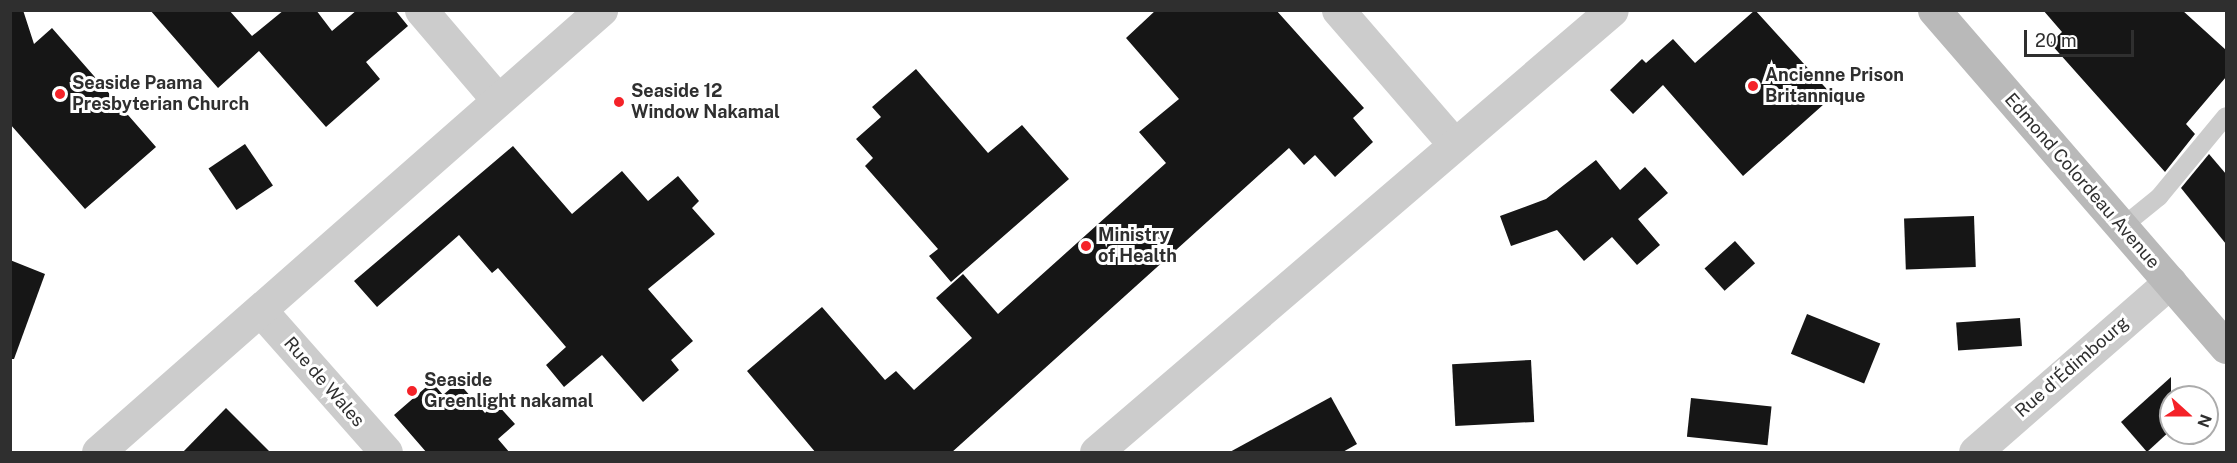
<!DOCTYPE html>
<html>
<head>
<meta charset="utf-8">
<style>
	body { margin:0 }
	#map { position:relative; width:2237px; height:463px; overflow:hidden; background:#fff; font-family:"Public Sans",sans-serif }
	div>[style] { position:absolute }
	.building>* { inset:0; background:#161616; transform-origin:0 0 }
	.lane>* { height:18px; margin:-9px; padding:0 9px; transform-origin:9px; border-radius:9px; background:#ccc }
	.street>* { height:33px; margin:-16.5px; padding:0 16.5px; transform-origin:16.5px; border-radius:16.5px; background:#ccc }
	.secondary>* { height:33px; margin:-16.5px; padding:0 16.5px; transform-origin:16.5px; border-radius:16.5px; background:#b9b9b9 }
	.dots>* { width:16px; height:16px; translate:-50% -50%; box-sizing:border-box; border:3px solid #fff; border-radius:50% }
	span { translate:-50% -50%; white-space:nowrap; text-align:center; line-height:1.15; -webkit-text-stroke:6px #fff; paint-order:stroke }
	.poi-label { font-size:18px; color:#2f2f2f; font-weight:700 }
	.left { translate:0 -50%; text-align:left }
	.street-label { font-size:18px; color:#2f2f2f }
	.frame { position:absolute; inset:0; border:12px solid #2f2f2f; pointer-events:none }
	.north { position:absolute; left:2159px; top:385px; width:60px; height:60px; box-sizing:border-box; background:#fff; border:2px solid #acacac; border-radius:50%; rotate:111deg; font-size:16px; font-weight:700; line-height:24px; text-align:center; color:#2f2f2f }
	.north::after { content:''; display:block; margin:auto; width:21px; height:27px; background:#f42228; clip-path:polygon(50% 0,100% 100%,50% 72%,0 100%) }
	.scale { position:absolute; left:2024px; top:30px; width:110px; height:27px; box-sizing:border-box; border:3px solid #2f2f2f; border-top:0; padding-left:8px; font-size:18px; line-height:21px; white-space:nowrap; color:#2f2f2f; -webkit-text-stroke:4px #fff; paint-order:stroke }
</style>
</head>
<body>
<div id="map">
	<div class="building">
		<div style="clip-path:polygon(10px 10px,23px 10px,34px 44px,52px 28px,156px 147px,85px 209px,10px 124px)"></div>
		<div style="clip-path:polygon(150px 10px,229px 10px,252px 36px,284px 10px,316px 10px,332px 31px,357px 10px,395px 10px,408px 26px,366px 62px,380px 79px,326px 127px,259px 51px,218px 88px)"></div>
		<div style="clip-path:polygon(1156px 10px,1276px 10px,1364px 108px,1353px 118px,1373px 142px,1335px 177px,1315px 155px,1304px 165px,1289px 148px,951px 453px,816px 453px,747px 371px,822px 307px,885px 380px,896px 371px,914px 390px,972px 338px,936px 298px,963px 274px,998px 314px,1166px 163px,1139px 132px,1179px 99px,1126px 38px)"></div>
		<div style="clip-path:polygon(1755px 10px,1833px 96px,1743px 176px,1663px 85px,1633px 114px,1610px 90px,1642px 59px,1646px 63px,1673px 39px,1695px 63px)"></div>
		<div style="clip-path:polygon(2043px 10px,2182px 10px,2226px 50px,2226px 77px,2186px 124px,2195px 134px,2165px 172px,2050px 43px,2062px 32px)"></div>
		<div style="clip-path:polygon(916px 69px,988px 153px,1022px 125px,1069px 179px,951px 282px,929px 256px,938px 249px,865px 166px,873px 158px,856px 139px,881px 117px,872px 107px)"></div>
		<div style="left:245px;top:144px;width:50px;height:44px;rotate:56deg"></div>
		<div style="clip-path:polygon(513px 146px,572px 214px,622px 171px,648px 201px,678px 176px,699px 201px,692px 208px,715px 234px,648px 289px,693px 341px,671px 360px,679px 370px,643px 402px,602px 355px,564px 387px,546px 365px,566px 347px,498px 268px,492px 273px,459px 235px,377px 307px,354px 281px)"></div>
		<div style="clip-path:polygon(2209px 154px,2226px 174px,2226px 244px,2181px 188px)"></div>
		<div style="clip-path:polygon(1596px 160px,1620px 190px,1645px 167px,1668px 193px,1638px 219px,1660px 245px,1637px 265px,1612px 237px,1584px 261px,1557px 230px,1511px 246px,1500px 216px,1546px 199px)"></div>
		<div style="left:1974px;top:216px;width:51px;height:70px;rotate:88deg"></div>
		<div style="left:1735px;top:241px;width:30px;height:41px;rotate:48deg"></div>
		<div style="clip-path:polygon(10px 260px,45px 274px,14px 359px,10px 359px)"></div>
		<div style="left:1807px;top:314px;width:79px;height:43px;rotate:22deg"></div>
		<div style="left:2020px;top:318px;width:28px;height:64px;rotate:86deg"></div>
		<div style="left:1531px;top:360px;width:62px;height:79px;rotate:87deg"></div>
		<div style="clip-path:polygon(2171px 377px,2171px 430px,2147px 452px,2121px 422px)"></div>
		<div style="clip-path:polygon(432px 382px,443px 395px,458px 382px,485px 413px,496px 403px,515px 424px,498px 439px,510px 453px,427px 453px,394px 415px)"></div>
		<div style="clip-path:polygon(1331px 397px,1357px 444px,1341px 453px,1228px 453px)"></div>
		<div style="left:1691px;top:398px;width:81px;height:39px;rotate:6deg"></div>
		<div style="clip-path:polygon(226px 408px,271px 453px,182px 453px)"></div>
	</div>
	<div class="lane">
		<div style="left:2122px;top:227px;width:48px;rotate:-39deg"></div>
		<div style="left:2159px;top:197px;width:105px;rotate:-50.4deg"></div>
	</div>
	<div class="street">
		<div style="left:421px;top:10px;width:118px;rotate:49.5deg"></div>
		<div style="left:1338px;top:10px;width:177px;rotate:49.1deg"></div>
		<div style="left:262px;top:312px;width:187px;rotate:48.5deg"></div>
		<div style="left:98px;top:452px;width:670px;rotate:-41.31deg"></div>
		<div style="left:1096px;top:452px;width:679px;rotate:-40.58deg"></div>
		<div style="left:1975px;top:452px;width:259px;rotate:-41.1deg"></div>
	</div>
	<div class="secondary">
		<div style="left:1934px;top:10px;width:446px;rotate:49.1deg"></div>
	</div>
	<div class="dots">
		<div style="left:1753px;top:86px;background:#f42228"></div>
		<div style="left:60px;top:94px;background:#f42228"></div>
		<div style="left:619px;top:102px;background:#f42228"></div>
		<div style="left:1086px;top:246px;background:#f42228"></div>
		<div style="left:412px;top:391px;background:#f42228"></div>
	</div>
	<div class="poi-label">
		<span class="left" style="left:1765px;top:86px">Ancienne Prison<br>Britannique</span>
		<span class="left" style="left:72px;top:94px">Seaside Paama<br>Presbyterian Church</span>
		<span class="left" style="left:631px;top:102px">Seaside 12<br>Window Nakamal</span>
		<span class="left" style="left:1098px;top:246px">Ministry<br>of Health</span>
		<span class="left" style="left:424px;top:391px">Seaside<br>Greenlight nakamal</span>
	</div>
	<div class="street-label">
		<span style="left:2082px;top:181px;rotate:49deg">Edmond Colordeau Avenue</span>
		<span style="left:2072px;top:367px;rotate:-41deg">Rue d'Édimbourg</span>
		<span style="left:324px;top:382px;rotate:49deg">Rue de Wales</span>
	</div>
	<div class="frame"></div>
	<div class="north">N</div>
	<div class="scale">20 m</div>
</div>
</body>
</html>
